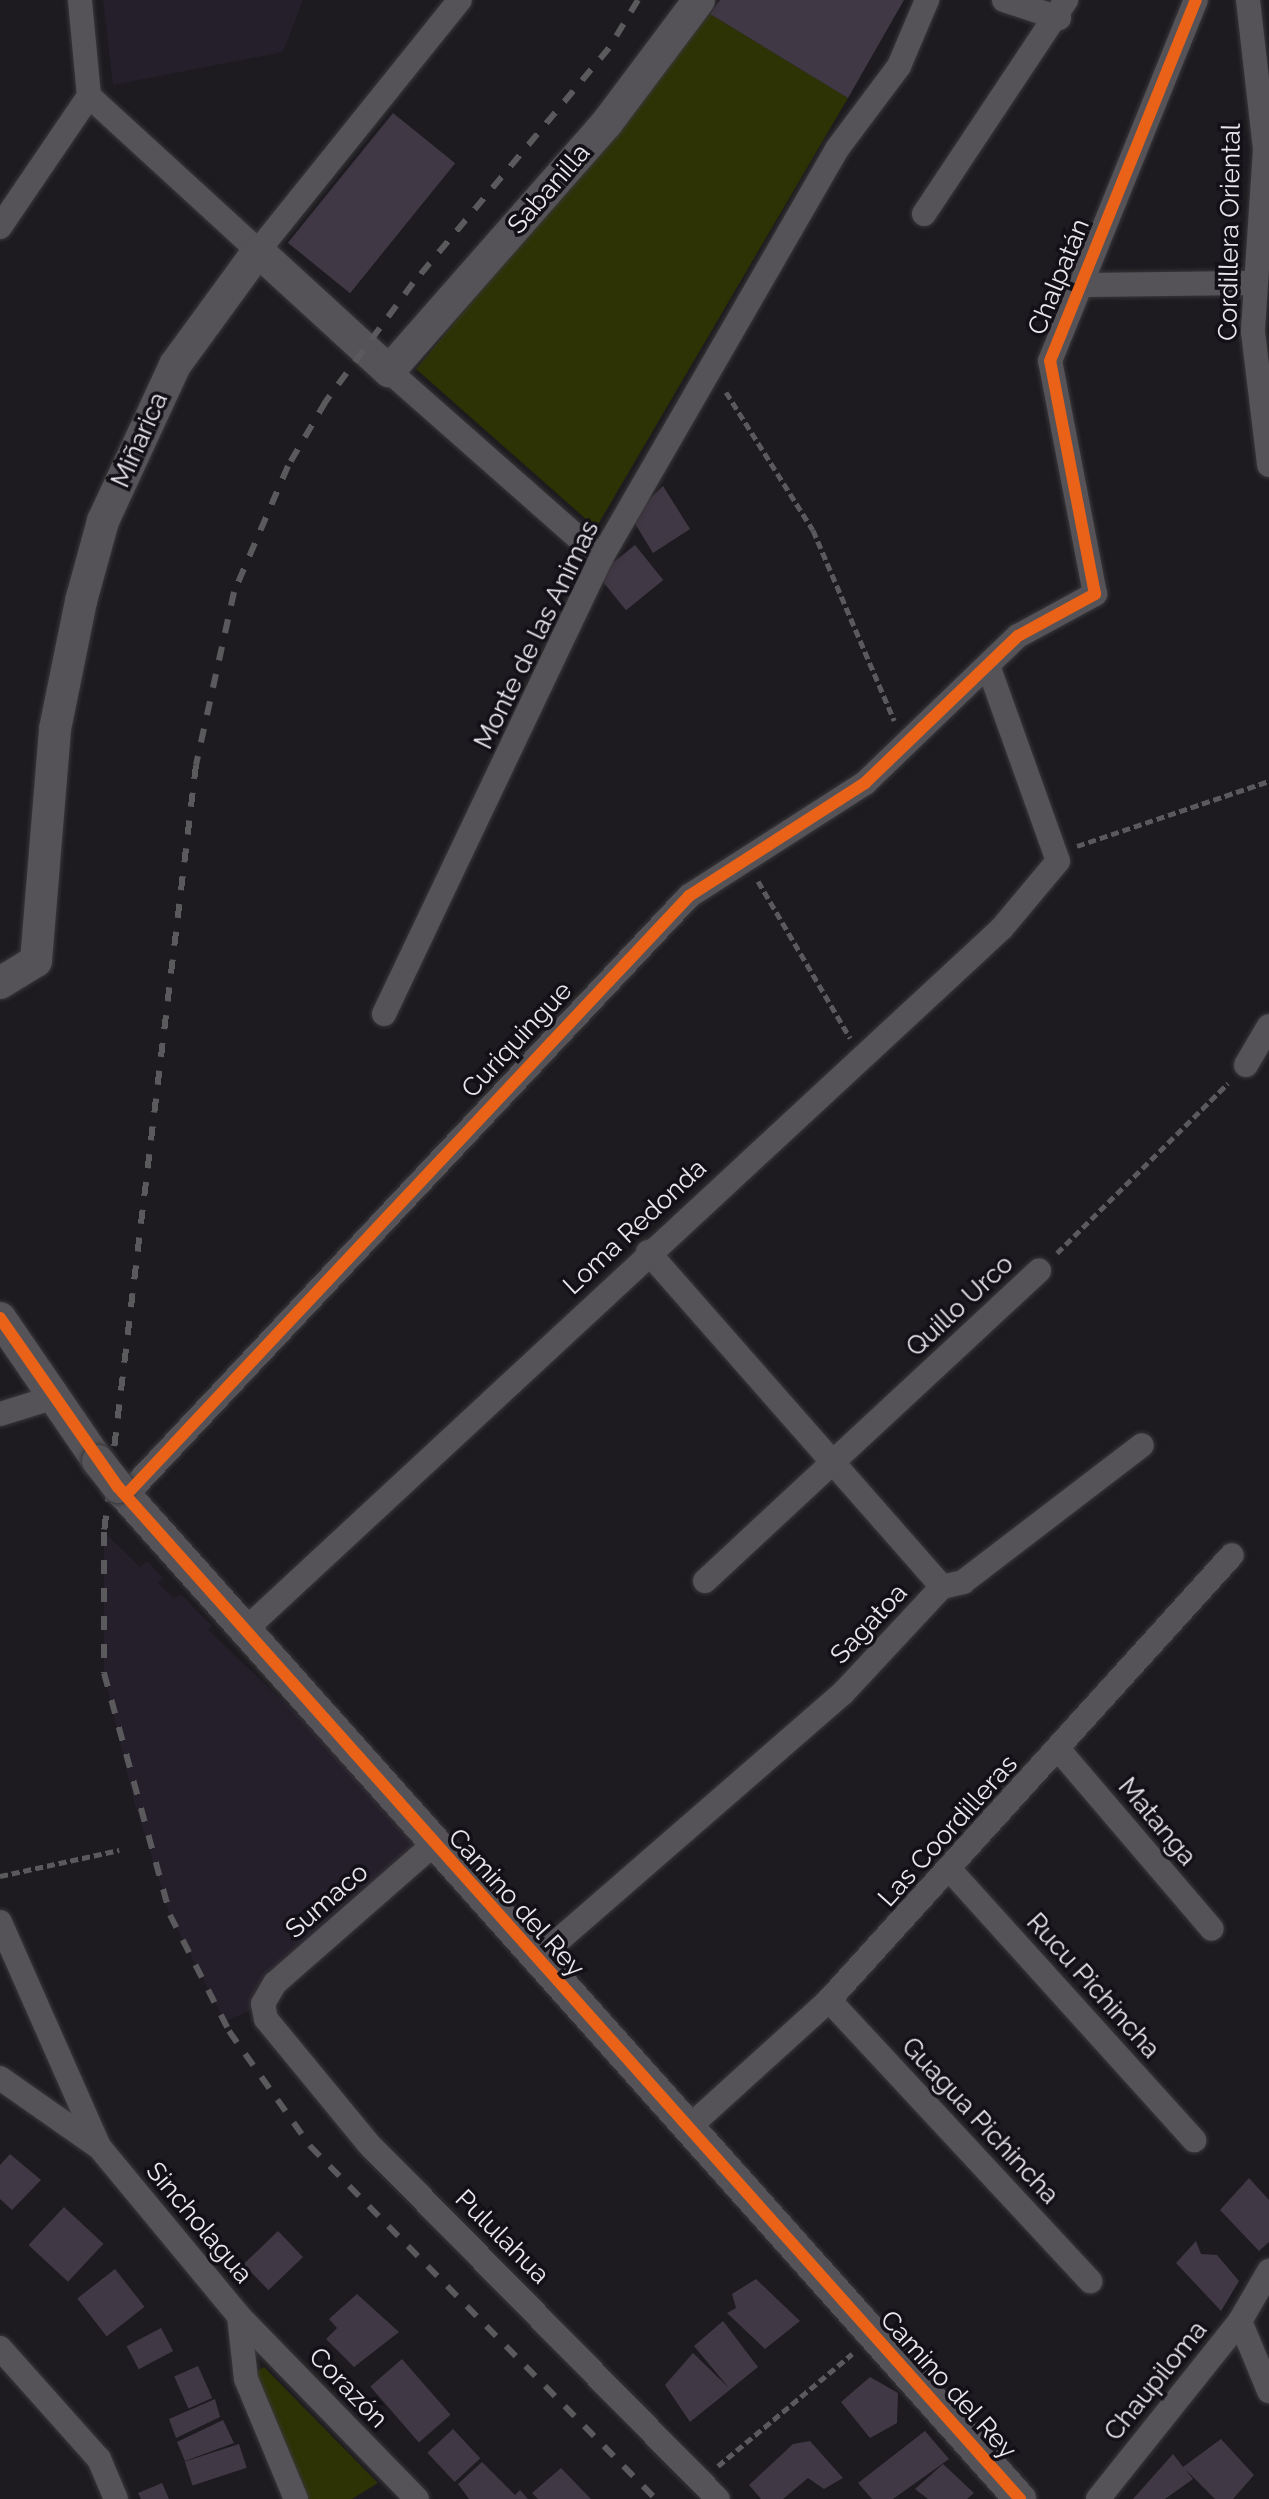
<!DOCTYPE html>
<html>
<head>
<meta charset="utf-8">
<style>
	body { margin:0 }
	#map { position:relative; width:1269px; height:2499px; overflow:hidden; background:#1d1b1f; font-family:Raleway,sans-serif }
	div>[style] { position:absolute }
	.built>* { inset:0; background:#251f2b }
	.green>* { inset:0; background:#2d3304 }
	.building>* { inset:0; background:#413846; transform-origin:0 0 }
	.path>* { height:5px; margin-top:-2.5px; transform-origin:0; background:repeating-linear-gradient(90deg,#5a595b 0 8px,transparent 0 12px) }
	.roads { filter:drop-shadow(0 0 2px #383739) drop-shadow(0 0 2px #383739) }
	.street>* { height:24px; margin:-12px; padding:0 12px; transform-origin:12px; border-radius:12px; background:#555357 }
	.secondary>* { height:32px; margin:-16px; padding:0 16px; transform-origin:16px; border-radius:16px; background:#555357 }
	.rail>* { height:6px; margin-top:-3px; transform-origin:0; background:repeating-linear-gradient(90deg,#5a595c 0 14px,transparent 0 28px) }
	.bridges { filter:drop-shadow(0 0 2px #383739) drop-shadow(0 0 2px #383739) }
	.secondary-bridge>* { height:32px; margin:-16px; padding:0 16px; transform-origin:16px; border-radius:16px; background:#555357 }
	.cycleway>* { height:12px; margin:-6px; padding:0 6px; transform-origin:6px; border-radius:6px; background:#ea6118 }
	span { translate:-50% -50%; white-space:nowrap; text-align:center; line-height:1.15; -webkit-text-stroke:7px #141017; paint-order:stroke }
	.street-label { font-size:26px; color:#eae7ed }
</style>
</head>
<body>
<div id="map">
	<div class="built">
		<div style="clip-path:polygon(103px 0,303px 0,283px 52px,113px 85px)"></div>
		<div style="clip-path:polygon(104px 1532px,140px 1567px,147px 1561px,163px 1578px,158px 1583px,174px 1599px,181px 1594px,212px 1626px,208px 1630px,434px 1844px,263px 2004px,225px 2022px,170px 1915px,133px 1798px,104px 1673px)"></div>
	</div>
	<div class="green">
		<div style="clip-path:polygon(710px 14px,848px 98px,596px 528px,416px 369px)"></div>
		<div style="clip-path:polygon(264px 2367px,378px 2483px,352px 2499px,308px 2499px,253px 2373px)"></div>
	</div>
	<div class="building">
		<div style="clip-path:polygon(720px 0,904px 0,848px 98px,710px 14px)"></div>
		<div style="left:393px;top:113px;width:80px;height:167px;rotate:39deg"></div>
		<div style="clip-path:polygon(663px 486px,690px 529px,653px 553px,631px 517px)"></div>
		<div style="left:635px;top:545px;width:45px;height:48px;rotate:51deg"></div>
		<div style="clip-path:polygon(10px 2154px,41px 2180px,12px 2210px,0 2199px,0 2165px)"></div>
		<div style="clip-path:polygon(1249px 2178px,1269px 2200px,1269px 2242px,1259px 2251px,1220px 2210px)"></div>
		<div style="left:64px;top:2207px;width:54px;height:52px;rotate:43deg"></div>
		<div style="left:278px;top:2231px;width:36px;height:48px;rotate:46deg"></div>
		<div style="clip-path:polygon(1196px 2241px,1201px 2254px,1217px 2255px,1239px 2281px,1221px 2311px,1176px 2263px)"></div>
		<div style="left:115px;top:2269px;width:48px;height:48px;rotate:52deg"></div>
		<div style="clip-path:polygon(756px 2279px,800px 2321px,765px 2349px,727px 2313px,736px 2308px,732px 2294px)"></div>
		<div style="clip-path:polygon(357px 2294px,399px 2332px,354px 2367px,326px 2339px,337px 2328px,329px 2319px)"></div>
		<div style="clip-path:polygon(723px 2321px,758px 2367px,690px 2422px,665px 2385px,693px 2353px,729px 2388px,694px 2346px)"></div>
		<div style="left:161px;top:2328px;width:26px;height:39px;rotate:62deg"></div>
		<div style="left:402px;top:2359px;width:74px;height:42px;rotate:49deg"></div>
		<div style="left:198px;top:2366px;width:35px;height:26px;rotate:66deg"></div>
		<div style="clip-path:polygon(870px 2377px,898px 2393px,897px 2423px,870px 2438px,841px 2402px)"></div>
		<div style="clip-path:polygon(215px 2399px,220px 2417px,176px 2438px,169px 2419px)"></div>
		<div style="clip-path:polygon(223px 2420px,234px 2443px,185px 2461px,177px 2442px)"></div>
		<div style="left:453px;top:2429px;width:40px;height:35px;rotate:47deg"></div>
		<div style="clip-path:polygon(925px 2431px,949px 2459px,893px 2499px,872px 2499px,858px 2483px)"></div>
		<div style="clip-path:polygon(1221px 2439px,1254px 2475px,1233px 2499px,1215px 2499px,1185px 2469px,1193px 2479px,1165px 2499px,1133px 2499px,1173px 2454px,1183px 2467px)"></div>
		<div style="clip-path:polygon(810px 2441px,843px 2478px,824px 2489px,808px 2478px,783px 2499px,761px 2499px,749px 2485px,793px 2444px)"></div>
		<div style="left:239px;top:2444px;width:25px;height:57px;rotate:72deg"></div>
		<div style="clip-path:polygon(482px 2462px,515px 2495px,520px 2490px,528px 2499px,469px 2499px,458px 2484px)"></div>
		<div style="clip-path:polygon(943px 2464px,974px 2493px,967px 2499px,928px 2499px,915px 2489px)"></div>
		<div style="clip-path:polygon(561px 2468px,591px 2499px,538px 2499px,532px 2493px)"></div>
		<div style="clip-path:polygon(162px 2483px,169px 2499px,141px 2499px,138px 2493px)"></div>
	</div>
	<div class="path">
		<div style="left:726px;top:392px;width:163px;rotate:57.8deg"></div>
		<div style="left:813px;top:530px;width:207px;rotate:66.9deg"></div>
		<div style="left:1077px;top:846px;width:203px;rotate:-18.7deg"></div>
		<div style="left:758px;top:881px;width:182px;rotate:59.6deg"></div>
		<div style="left:1057px;top:1253px;width:241px;rotate:-44.8deg"></div>
		<div style="left:0;top:1876px;width:122px;rotate:-12.3deg"></div>
		<div style="left:718px;top:2466px;width:175px;rotate:-39.9deg"></div>
	</div>
	<div class="roads">
		<div class="street">
			<div style="left:1004px;top:0;width:58px;rotate:18.1deg"></div>
			<div style="left:1248px;top:0;width:150px;rotate:83.5deg"></div>
			<div style="left:1265px;top:149px;width:183px;rotate:93.8deg"></div>
			<div style="left:1253px;top:332px;width:134px;rotate:83.1deg"></div>
			<div style="left:89px;top:96px;width:229px;rotate:42.5deg"></div>
			<div style="left:258px;top:251px;width:322px;rotate:-51.2deg"></div>
			<div style="left:924px;top:214px;width:257px;rotate:-56.4deg"></div>
			<div style="left:0;top:227px;width:158px;rotate:-55.8deg"></div>
			<div style="left:89px;top:96px;width:96px;rotate:-95.4deg"></div>
			<div style="left:1079px;top:285px;width:175px;rotate:-0.7deg"></div>
			<div style="left:389px;top:371px;width:283px;rotate:41.4deg"></div>
			<div style="left:384px;top:1014px;width:505px;rotate:-64.55deg"></div>
			<div style="left:601px;top:558px;width:472px;rotate:-60deg"></div>
			<div style="left:837px;top:149px;width:104px;rotate:-53.2deg"></div>
			<div style="left:899px;top:66px;width:72px;rotate:-67deg"></div>
			<div style="left:1246px;top:1065px;width:45px;rotate:-59.5deg"></div>
			<div style="left:648px;top:1252px;width:446px;rotate:48.7deg"></div>
			<div style="left:0;top:1414px;width:54px;rotate:-17.1deg"></div>
			<div style="left:126px;top:1495px;width:822px;rotate:-46.77deg"></div>
			<div style="left:689px;top:896px;width:209px;rotate:-32.7deg"></div>
			<div style="left:865px;top:783px;width:212px;rotate:-43.9deg"></div>
			<div style="left:1018px;top:636px;width:88px;rotate:-28.6deg"></div>
			<div style="left:1095px;top:594px;width:237px;rotate:-100.9deg"></div>
			<div style="left:1050px;top:361px;width:389px;rotate:-68deg"></div>
			<div style="left:705px;top:1581px;width:456px;rotate:-42.9deg"></div>
			<div style="left:942px;top:1587px;width:22px;rotate:-13deg"></div>
			<div style="left:963px;top:1582px;width:225px;rotate:-37.4deg"></div>
			<div style="left:245px;top:1630px;width:1032px;rotate:-42.84deg"></div>
			<div style="left:1002px;top:928px;width:87px;rotate:-50.1deg"></div>
			<div style="left:1058px;top:861px;width:202px;rotate:-109.7deg"></div>
			<div style="left:1059px;top:1750px;width:235px;rotate:49.5deg"></div>
			<div style="left:434px;top:1844px;width:211px;rotate:138.8deg"></div>
			<div style="left:275px;top:1983px;width:24px;rotate:120deg"></div>
			<div style="left:263px;top:2004px;width:15px;rotate:79deg"></div>
			<div style="left:266px;top:2019px;width:161px;rotate:50.6deg"></div>
			<div style="left:368px;top:2143px;width:499px;rotate:45.5deg"></div>
			<div style="left:951px;top:1871px;width:363px;rotate:47.9deg"></div>
			<div style="left:0;top:1922px;width:245px;rotate:66.2deg"></div>
			<div style="left:537px;top:1959px;width:405px;rotate:-41deg"></div>
			<div style="left:843px;top:1693px;width:145px;rotate:-47deg"></div>
			<div style="left:829px;top:2000px;width:384px;rotate:47.1deg"></div>
			<div style="left:0;top:2078px;width:122px;rotate:35deg"></div>
			<div style="left:100px;top:2148px;width:218px;rotate:50.4deg"></div>
			<div style="left:239px;top:2316px;width:255px;rotate:45.8deg"></div>
			<div style="left:688px;top:2128px;width:190px;rotate:-42.2deg"></div>
			<div style="left:829px;top:2000px;width:600px;rotate:-47.84deg"></div>
			<div style="left:239px;top:2316px;width:63px;rotate:83.7deg"></div>
			<div style="left:246px;top:2379px;width:130px;rotate:67.4deg"></div>
			<div style="left:1240px;top:2321px;width:58px;rotate:-59.9deg"></div>
			<div style="left:0;top:2348px;width:149px;rotate:48.3deg"></div>
			<div style="left:99px;top:2459px;width:43px;rotate:67deg"></div>
			<div style="left:1098px;top:2499px;width:228px;rotate:-51.4deg"></div>
			<div style="left:1240px;top:2321px;width:76px;rotate:67.5deg"></div>
		</div>
		<div class="secondary">
			<div style="left:0;top:983px;width:42px;rotate:-31.4deg"></div>
			<div style="left:36px;top:961px;width:233px;rotate:-85.3deg"></div>
			<div style="left:55px;top:729px;width:131px;rotate:-78.5deg"></div>
			<div style="left:81px;top:601px;width:83px;rotate:-74.6deg"></div>
			<div style="left:103px;top:521px;width:172px;rotate:-65.2deg"></div>
			<div style="left:175px;top:365px;width:141px;rotate:-53.9deg"></div>
			<div style="left:258px;top:251px;width:178px;rotate:42.5deg"></div>
			<div style="left:389px;top:371px;width:329px;rotate:-48.7deg"></div>
			<div style="left:606px;top:124px;width:155px;rotate:-53.1deg"></div>
			<div style="left:0;top:1318px;width:173px;rotate:55.6deg"></div>
			<div style="left:118px;top:1487px;width:1356px;rotate:48.29deg"></div>
		</div>
	</div>
	<div class="rail">
		<div style="left:638px;top:0;width:56px;rotate:121.1deg"></div>
		<div style="left:609px;top:48px;width:306px;rotate:129.8deg"></div>
		<div style="left:413px;top:283px;width:147px;rotate:126.4deg"></div>
		<div style="left:326px;top:401px;width:75px;rotate:120.3deg"></div>
		<div style="left:288px;top:466px;width:137px;rotate:113.2deg"></div>
		<div style="left:234px;top:592px;width:177px;rotate:102.4deg"></div>
		<div style="left:196px;top:765px;width:772px;rotate:96.84deg"></div>
		<div style="left:104px;top:1532px;width:141px;rotate:90deg"></div>
		<div style="left:104px;top:1673px;width:251px;rotate:74.7deg"></div>
		<div style="left:170px;top:1915px;width:130px;rotate:63deg"></div>
		<div style="left:229px;top:2031px;width:141px;rotate:54.8deg"></div>
		<div style="left:310px;top:2146px;width:494px;rotate:45.6deg"></div>
	</div>
	<div class="bridges">
		<div class="secondary-bridge">
			<div style="left:98px;top:1461px;width:33px;rotate:52deg"></div>
		</div>
	</div>
	<div class="cycleway">
		<div style="left:0;top:1318px;width:206px;rotate:55.1deg"></div>
		<div style="left:118px;top:1487px;width:1356px;rotate:48.29deg"></div>
		<div style="left:126px;top:1495px;width:822px;rotate:-46.77deg"></div>
		<div style="left:689px;top:896px;width:209px;rotate:-32.7deg"></div>
		<div style="left:865px;top:783px;width:212px;rotate:-43.9deg"></div>
		<div style="left:1018px;top:636px;width:88px;rotate:-28.6deg"></div>
		<div style="left:1095px;top:594px;width:237px;rotate:-100.9deg"></div>
		<div style="left:1050px;top:361px;width:389px;rotate:-68deg"></div>
	</div>
	<div class="street-label">
		<span style="left:549px;top:189px;rotate:-49deg">Sabanilla</span>
		<span style="left:1230px;top:232px;rotate:-89deg">Cordillera Oriental</span>
		<span style="left:1059px;top:277px;rotate:-68deg">Chalpatán</span>
		<span style="left:140px;top:440px;rotate:-66deg">Miñarica</span>
		<span style="left:537px;top:635px;rotate:-64deg">Monte de las Animas</span>
		<span style="left:517px;top:1040px;rotate:-47deg">Curiquingue</span>
		<span style="left:635px;top:1227px;rotate:-43deg">Loma Redonda</span>
		<span style="left:960px;top:1306px;rotate:-43deg">Quillo Urco</span>
		<span style="left:869px;top:1624px;rotate:-47deg">Sagatoa</span>
		<span style="left:1157px;top:1822px;rotate:50deg">Matanga</span>
		<span style="left:948px;top:1831px;rotate:-48deg">Las Coordilleras</span>
		<span style="left:327px;top:1901px;rotate:-41deg">Sumaco</span>
		<span style="left:516px;top:1903px;rotate:48deg">Camino del Rey</span>
		<span style="left:1093px;top:1986px;rotate:48deg">Rucu Pichincha</span>
		<span style="left:980px;top:2121px;rotate:47deg">Guagua Pichincha</span>
		<span style="left:199px;top:2223px;rotate:50deg">Sincholagua</span>
		<span style="left:502px;top:2237px;rotate:45deg">Pululahua</span>
		<span style="left:1156px;top:2381px;rotate:-51deg">Chaupiloma</span>
		<span style="left:948px;top:2385px;rotate:48deg">Camino del Rey</span>
		<span style="left:348px;top:2388px;rotate:46deg">Corazón</span>
	</div>
</div>
</body>
</html>
